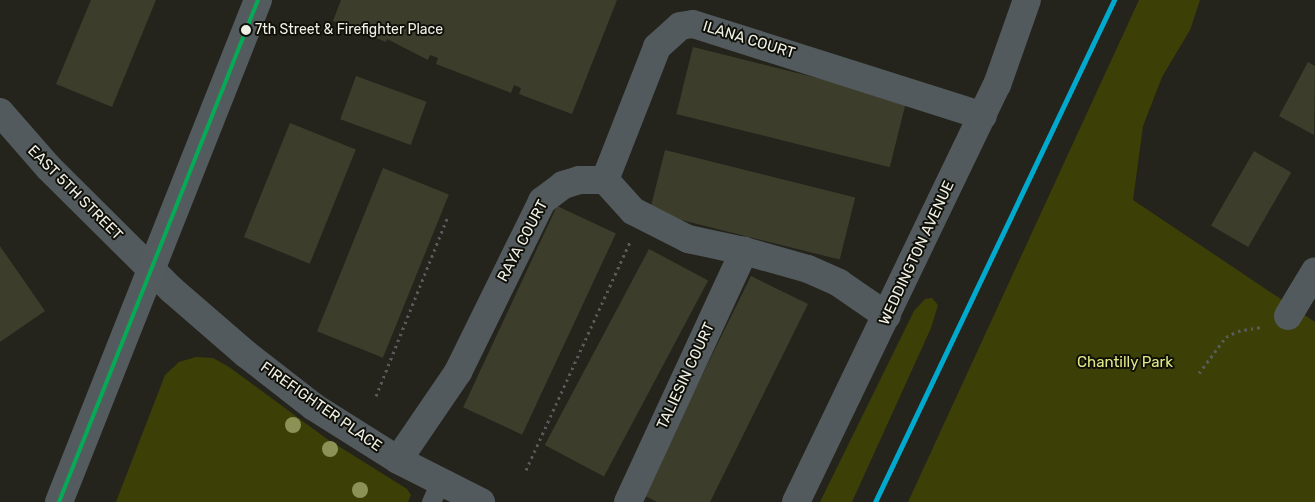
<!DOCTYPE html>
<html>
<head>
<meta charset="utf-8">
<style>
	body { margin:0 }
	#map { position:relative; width:1315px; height:502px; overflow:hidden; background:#24241c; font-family:Rubik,sans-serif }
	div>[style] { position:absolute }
	.green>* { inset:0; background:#3c4006 }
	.building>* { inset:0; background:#3c3d2b; transform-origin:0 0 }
	.path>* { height:3px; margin-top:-1.5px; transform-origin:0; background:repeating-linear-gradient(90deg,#575b5a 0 2.5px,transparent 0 6.5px) }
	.service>* { height:19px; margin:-9.5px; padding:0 9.5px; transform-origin:9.5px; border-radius:9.5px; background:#525a5e }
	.minor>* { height:28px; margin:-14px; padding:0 14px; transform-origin:14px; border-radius:14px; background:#525a5e }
	.secondary>* { height:28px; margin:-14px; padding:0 14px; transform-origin:14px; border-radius:14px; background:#545b5e }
	.bus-1>* { height:4px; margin:-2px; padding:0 2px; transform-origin:2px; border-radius:2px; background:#06aa56 }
	.rail-1>* { height:5px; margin:-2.5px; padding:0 2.5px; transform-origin:2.5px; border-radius:2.5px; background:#00a9ce }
	.trees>* { width:16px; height:16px; margin:-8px; border-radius:50%; background:#8c9156 }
	.dots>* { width:14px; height:14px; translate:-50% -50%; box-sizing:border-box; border:2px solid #101009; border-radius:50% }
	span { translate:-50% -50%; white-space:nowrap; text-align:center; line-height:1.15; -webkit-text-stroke:4px #101009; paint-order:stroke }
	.bus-label { font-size:14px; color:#eff0e6 }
	.left { translate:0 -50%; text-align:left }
	.street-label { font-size:15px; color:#eff0e6 }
	.park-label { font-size:15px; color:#e1ea86 }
</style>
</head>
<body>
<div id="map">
	<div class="green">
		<div style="clip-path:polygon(1139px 0,1200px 0,1190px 30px,1162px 77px,1143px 126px,1133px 200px,1315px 322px,1315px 502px,908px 502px)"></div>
		<div style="clip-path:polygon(932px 298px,938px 305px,931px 328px,852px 502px,820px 502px,914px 311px,925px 299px)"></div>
		<div style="clip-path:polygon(196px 357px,213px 358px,229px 367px,327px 439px,407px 489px,411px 495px,408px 502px,116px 502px,165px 375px,179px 362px)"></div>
	</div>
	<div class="building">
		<div style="clip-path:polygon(91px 0,156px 0,112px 107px,56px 84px)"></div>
		<div style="clip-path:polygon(341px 0,617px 0,572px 114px,519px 94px,521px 88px,514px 85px,511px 93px,436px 64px,438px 58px,430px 55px,428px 60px,387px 39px,386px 42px,333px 21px)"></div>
		<div style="left:693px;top:47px;width:220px;height:69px;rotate:14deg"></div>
		<div style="clip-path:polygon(1308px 62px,1315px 66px,1314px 135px,1279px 116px)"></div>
		<div style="left:356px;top:76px;width:75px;height:46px;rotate:20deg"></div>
		<div style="left:290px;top:123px;width:71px;height:123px;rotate:22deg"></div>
		<div style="left:665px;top:150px;width:196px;height:64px;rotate:14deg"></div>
		<div style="left:1254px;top:151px;width:43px;height:86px;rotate:30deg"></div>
		<div style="left:383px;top:168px;width:71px;height:176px;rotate:22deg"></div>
		<div style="left:557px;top:206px;width:65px;height:222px;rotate:25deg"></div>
		<div style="clip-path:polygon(0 246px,45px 311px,0 342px)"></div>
		<div style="left:649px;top:249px;width:67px;height:222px;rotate:28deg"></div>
		<div style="clip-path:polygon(751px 276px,808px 304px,710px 502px,657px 502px,643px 495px)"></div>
	</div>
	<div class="path">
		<div style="left:1199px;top:373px;width:45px;rotate:-53.1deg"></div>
		<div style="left:1226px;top:337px;width:13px;rotate:-27deg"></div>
		<div style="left:1238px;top:331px;width:23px;rotate:-10deg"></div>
		<div style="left:376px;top:396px;width:194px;rotate:-68.2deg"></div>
		<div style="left:526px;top:470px;width:251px;rotate:-65.5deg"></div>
	</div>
	<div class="service">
		<div style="left:431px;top:502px;width:22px;rotate:-66deg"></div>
	</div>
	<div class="minor">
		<div style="left:0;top:112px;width:74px;rotate:48.8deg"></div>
		<div style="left:49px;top:168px;width:173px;rotate:44.8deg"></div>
		<div style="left:172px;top:290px;width:98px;rotate:40.9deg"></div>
		<div style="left:246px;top:354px;width:86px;rotate:37.9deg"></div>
		<div style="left:314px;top:407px;width:99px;rotate:32.2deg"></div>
		<div style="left:398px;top:460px;width:93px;rotate:26.8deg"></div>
		<div style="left:605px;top:180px;width:143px;rotate:-68.6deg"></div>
		<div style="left:657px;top:47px;width:31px;rotate:-42deg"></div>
		<div style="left:680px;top:26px;width:13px;rotate:-9deg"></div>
		<div style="left:693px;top:24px;width:304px;rotate:17.6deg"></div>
		<div style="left:1288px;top:316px;width:52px;rotate:-59deg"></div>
		<div style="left:398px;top:460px;width:107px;rotate:-55.7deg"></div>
		<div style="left:458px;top:372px;width:191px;rotate:-63.8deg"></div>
		<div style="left:542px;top:201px;width:26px;rotate:-37deg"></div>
		<div style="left:563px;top:185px;width:17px;rotate:-17deg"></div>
		<div style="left:579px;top:180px;width:26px"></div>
		<div style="left:605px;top:180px;width:42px;rotate:47.9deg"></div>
		<div style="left:633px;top:211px;width:62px;rotate:27deg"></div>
		<div style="left:688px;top:239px;width:57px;rotate:12.1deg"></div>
		<div style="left:744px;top:251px;width:66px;rotate:15.7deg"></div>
		<div style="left:808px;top:269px;width:34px;rotate:24deg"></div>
		<div style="left:839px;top:283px;width:58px;rotate:34.5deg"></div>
		<div style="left:628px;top:502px;width:277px;rotate:-65.2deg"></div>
		<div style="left:796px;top:502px;width:463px;rotate:-64.3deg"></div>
		<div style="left:997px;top:85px;width:90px;rotate:-70.6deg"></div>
	</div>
	<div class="secondary">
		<div style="left:59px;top:502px;width:540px;rotate:-68.38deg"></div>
	</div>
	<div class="bus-1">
		<div style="left:59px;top:502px;width:540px;rotate:-68.38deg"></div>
	</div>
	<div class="rail-1">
		<div style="left:875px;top:502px;width:556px;rotate:-64.54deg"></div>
	</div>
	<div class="trees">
		<div style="left:293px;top:425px"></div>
		<div style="left:330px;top:449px"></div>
		<div style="left:360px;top:490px"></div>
	</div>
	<div class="dots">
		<div style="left:246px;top:30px;background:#eff0e6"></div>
	</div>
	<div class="bus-label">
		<span class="left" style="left:255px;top:30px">7th Street &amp; Firefighter Place</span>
	</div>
	<div class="street-label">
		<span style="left:749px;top:40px;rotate:17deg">ILANA COURT</span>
		<span style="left:75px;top:193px;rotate:45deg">EAST 5TH STREET</span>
		<span style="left:523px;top:241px;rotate:-62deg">RAYA COURT</span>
		<span style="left:917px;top:253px;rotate:-65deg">WEDDINGTON AVENUE</span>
		<span style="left:686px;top:376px;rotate:-65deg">TALIESIN COURT</span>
		<span style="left:321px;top:407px;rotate:35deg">FIREFIGHTER PLACE</span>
	</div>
	<div class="park-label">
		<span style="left:1125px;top:363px">Chantilly Park</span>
	</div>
</div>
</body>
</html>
